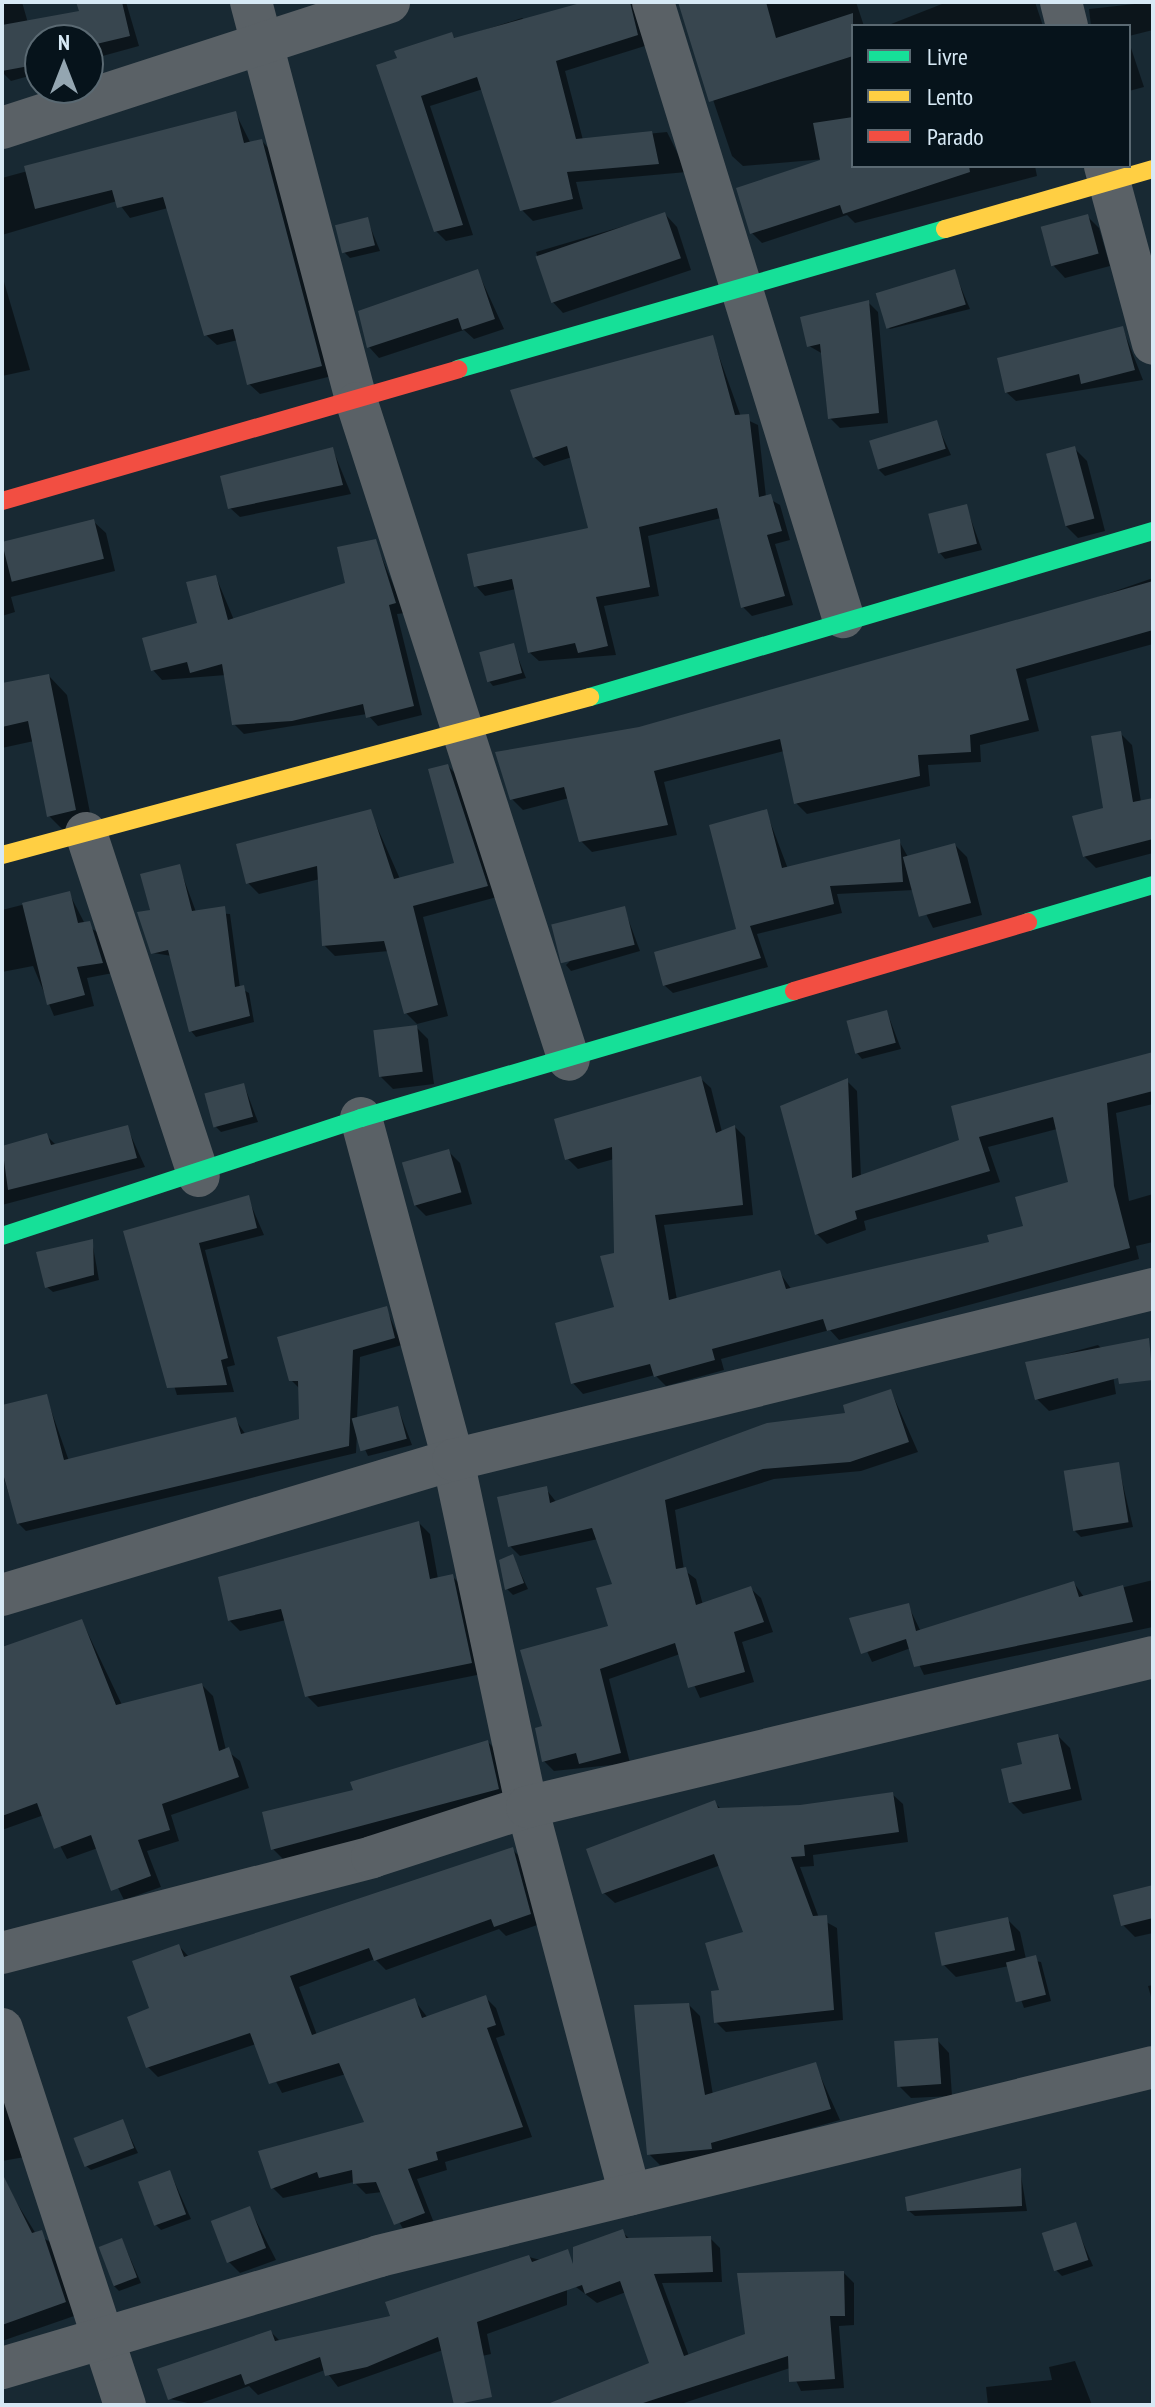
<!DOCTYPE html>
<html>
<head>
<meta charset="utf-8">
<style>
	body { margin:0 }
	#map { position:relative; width:1155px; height:2407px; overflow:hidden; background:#182933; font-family:"PT Sans Narrow",sans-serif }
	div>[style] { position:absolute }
	.shadow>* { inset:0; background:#0007 }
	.building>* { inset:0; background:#38464f; transform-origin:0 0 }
	.street>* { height:42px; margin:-21px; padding:0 21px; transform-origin:21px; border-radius:21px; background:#5a6166 }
	.fast>* { height:18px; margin:-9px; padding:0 9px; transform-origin:9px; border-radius:9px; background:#16e098 }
	.slow>* { height:18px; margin:-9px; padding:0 9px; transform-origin:9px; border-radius:9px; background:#ffcf43 }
	.jam>* { height:18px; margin:-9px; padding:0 9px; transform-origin:9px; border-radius:9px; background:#f24e42 }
	span { translate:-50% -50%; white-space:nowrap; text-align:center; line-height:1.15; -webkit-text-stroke:6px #06131b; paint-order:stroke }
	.frame { position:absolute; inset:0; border:4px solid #d7e9f5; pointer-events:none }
	.legend { position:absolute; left:851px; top:24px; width:280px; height:144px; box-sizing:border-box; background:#06131b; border:2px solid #5a6972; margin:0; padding:10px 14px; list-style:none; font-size:24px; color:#d7e9f5 }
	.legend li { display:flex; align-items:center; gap:16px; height:40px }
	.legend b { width:40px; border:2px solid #5a6972 }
	.north { position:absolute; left:24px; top:24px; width:80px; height:80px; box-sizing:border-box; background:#06131b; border:2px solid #5a6972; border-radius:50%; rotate:0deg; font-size:22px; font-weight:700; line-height:32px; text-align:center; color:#d7e9f5 }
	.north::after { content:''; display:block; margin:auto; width:28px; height:36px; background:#94a6b1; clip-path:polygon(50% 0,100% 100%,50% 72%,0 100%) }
</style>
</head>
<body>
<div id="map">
	<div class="shadow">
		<div style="clip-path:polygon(2px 2px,22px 2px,28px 23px,81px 13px,91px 2px,126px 2px,139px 46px,88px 60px,88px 40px,40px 40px,40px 73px,11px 81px,2px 72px)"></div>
		<div style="clip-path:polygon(590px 2px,643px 2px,648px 45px,565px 71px,583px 140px,667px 132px,687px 172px,576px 182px,583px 209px,533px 221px,522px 210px,483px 89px,430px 106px,473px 235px,446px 241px,436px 231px,379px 67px,451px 35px,456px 39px,522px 18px,528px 23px)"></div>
		<div style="clip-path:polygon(680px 2px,856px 2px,864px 26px,853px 26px,853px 166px,1035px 166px,1037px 176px,855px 223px,847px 215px,762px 243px,752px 233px,825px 159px,743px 166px,732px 156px)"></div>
		<div style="clip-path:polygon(947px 2px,1035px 2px,1043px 26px,886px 26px)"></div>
		<div style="clip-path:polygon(1153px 2px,1153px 30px,1129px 36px,1129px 26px,1091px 26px,1089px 9px)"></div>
		<div style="clip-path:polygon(1129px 42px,1144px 87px,1129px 91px)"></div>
		<div style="clip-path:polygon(236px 114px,251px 144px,262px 141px,272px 152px,332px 376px,260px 394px,249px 384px,238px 340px,217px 345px,206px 335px,168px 208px,130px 218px,117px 201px,2px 235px,2px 178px)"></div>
		<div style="clip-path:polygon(665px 214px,677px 227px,691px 270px,563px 313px,551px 300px,536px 252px)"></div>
		<div style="clip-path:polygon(1087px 216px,1099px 228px,1110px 266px,1065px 278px,1053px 265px)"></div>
		<div style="clip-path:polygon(367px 219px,380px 251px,350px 258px,344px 252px)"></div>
		<div style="clip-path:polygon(954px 271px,970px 309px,890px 329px,885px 324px)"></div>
		<div style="clip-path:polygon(478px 272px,504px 329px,474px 339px,464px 330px,379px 358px,369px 347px,360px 312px)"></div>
		<div style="clip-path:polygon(2px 275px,30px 370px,2px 376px)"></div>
		<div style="clip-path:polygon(868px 302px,878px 312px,888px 423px,840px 428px,830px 418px,823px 354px,809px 346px)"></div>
		<div style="clip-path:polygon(1123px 329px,1143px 380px,1016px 401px,1006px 392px)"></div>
		<div style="clip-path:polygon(712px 337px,741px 417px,758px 425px,766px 497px,780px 505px,790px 540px,775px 544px,793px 605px,752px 616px,743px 607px,721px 518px,648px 536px,659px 596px,604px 606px,616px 655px,539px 661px,529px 652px,516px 589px,485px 596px,476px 586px,590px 529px,572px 457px,544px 466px,534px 457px)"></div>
		<div style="clip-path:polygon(936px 422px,951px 455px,885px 476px,879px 470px)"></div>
		<div style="clip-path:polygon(1074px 448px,1087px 461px,1105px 531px,1078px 538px,1066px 526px)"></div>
		<div style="clip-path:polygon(333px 450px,351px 494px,240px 517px,230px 508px)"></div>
		<div style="clip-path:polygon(966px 506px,982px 550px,945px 559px,940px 553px)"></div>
		<div style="clip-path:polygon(93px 521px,106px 533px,115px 571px,11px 597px,15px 612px,2px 616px,2px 543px)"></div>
		<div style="clip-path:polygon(375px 541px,405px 613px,397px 614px,422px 715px,378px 726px,367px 714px,244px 734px,234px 724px,226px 675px,162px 680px,153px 670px,199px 625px,216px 577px,234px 620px,347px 585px)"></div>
		<div style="clip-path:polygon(1153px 578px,1153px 644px,1026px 679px,1039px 731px,980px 745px,981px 762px,928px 765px,930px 786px,807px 814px,796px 803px,784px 751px,664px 782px,677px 835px,592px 852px,581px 841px,569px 798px,523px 810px,512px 799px,639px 729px,1023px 623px)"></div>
		<div style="clip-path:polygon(513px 645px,526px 678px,493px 686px,488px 680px)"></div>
		<div style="clip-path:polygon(49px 676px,67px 695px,93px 828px,67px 834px,49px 816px,34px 741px,2px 748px,2px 685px)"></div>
		<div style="clip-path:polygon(1120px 733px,1132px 745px,1141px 802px,1153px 800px,1153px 853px,1096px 868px,1084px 856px,1105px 810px)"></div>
		<div style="clip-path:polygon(448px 766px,459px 777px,497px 897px,423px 917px,448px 1016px,417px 1024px,406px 1013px,389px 951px,335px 956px,324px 945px,320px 879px,259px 894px,248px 883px,370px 811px,400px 879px,456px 864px)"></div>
		<div style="clip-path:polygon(766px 811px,788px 869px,899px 841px,908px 857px,955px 845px,967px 857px,982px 915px,933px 928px,914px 890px,837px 894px,842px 913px,757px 934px,768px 967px,673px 993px,664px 985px,739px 930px)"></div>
		<div style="clip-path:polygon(179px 866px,196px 912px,230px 914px,240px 988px,249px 993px,254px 1022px,196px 1037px,191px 1031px,172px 956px,153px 953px,153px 911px)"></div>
		<div style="clip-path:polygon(69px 893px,85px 924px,100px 934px,113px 973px,87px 978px,94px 1006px,54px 1016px,33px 966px,2px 972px,2px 910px)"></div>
		<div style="clip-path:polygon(624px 908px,640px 951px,571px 971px,566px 965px)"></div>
		<div style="clip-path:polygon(887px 1012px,901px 1049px,862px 1059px,857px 1053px)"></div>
		<div style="clip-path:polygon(416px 1027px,428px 1039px,434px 1084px,393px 1089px,381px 1077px)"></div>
		<div style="clip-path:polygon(1153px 1054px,1153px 1104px,1116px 1113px,1129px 1201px,1153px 1194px,1153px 1242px,1136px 1246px,1139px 1259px,839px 1340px,830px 1330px,721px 1359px,724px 1370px,666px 1386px,655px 1375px,583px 1394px,573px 1383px,616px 1309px,614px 1159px,578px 1169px,567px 1158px,700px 1078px,711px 1088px,722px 1132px,735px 1127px,745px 1137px,753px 1215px,664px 1225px,677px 1300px,780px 1273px,792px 1290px,991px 1243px,1026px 1227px,1071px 1184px,1057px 1129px,988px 1147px,1000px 1182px,864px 1221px,866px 1230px,827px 1244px,817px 1234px,847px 1081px,857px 1091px,861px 1177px,962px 1141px)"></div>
		<div style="clip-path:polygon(244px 1085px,258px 1122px,221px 1132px,215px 1126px)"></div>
		<div style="clip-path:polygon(127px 1127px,145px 1167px,2px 1205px,2px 1148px,47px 1136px,57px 1146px)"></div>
		<div style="clip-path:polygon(448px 1151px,460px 1163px,472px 1204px,426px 1216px,414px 1204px)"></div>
		<div style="clip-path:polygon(248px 1198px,264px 1235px,205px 1250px,235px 1365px,227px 1367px,234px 1392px,177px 1395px,125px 1232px)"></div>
		<div style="clip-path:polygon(92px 1241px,99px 1280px,53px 1292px,47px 1287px)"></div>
		<div style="clip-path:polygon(386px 1308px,402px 1345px,360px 1357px,357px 1418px,398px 1408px,412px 1445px,368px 1456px,357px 1432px,356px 1453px,26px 1531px,18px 1523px,2px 1473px,2px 1407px,46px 1396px,69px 1461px,235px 1419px,246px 1435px,301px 1420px,299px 1388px,291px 1380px)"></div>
		<div style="clip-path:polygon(1098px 1345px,1110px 1357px,1116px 1394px,1049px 1411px,1037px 1399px,1028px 1364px)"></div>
		<div style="clip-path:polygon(891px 1391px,918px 1452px,861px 1471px,774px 1479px,675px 1510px,684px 1570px,696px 1579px,703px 1605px,750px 1588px,761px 1598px,773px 1632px,742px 1642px,754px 1682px,700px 1698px,680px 1654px,609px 1679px,630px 1763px,554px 1771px,544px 1761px,545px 1728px,611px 1627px,614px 1585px,598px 1539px,520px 1556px,510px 1546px,546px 1489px,557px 1503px,848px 1415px)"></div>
		<div style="clip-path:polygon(1118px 1464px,1133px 1527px,1081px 1537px,1075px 1531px)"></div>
		<div style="clip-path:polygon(419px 1523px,430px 1534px,438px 1579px,452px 1576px,463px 1587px,482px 1674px,318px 1707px,307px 1696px,286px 1620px,240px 1631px,229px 1620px)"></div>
		<div style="clip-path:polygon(513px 1557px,528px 1589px,513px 1595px,507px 1589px)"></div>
		<div style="clip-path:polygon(1153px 1580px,1153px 1627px,924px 1675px,911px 1648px,872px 1662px,852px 1619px,908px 1605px,921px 1632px,1074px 1583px,1084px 1597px)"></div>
		<div style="clip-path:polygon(82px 1621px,122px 1705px,202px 1685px,213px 1696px,226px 1750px,240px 1761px,249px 1788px,171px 1815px,179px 1841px,147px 1851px,161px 1887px,124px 1900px,98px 1848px,67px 1859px,44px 1815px,2px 1830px,2px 1649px)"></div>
		<div style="clip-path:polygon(1058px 1736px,1070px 1748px,1082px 1800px,1023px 1814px,1011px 1802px,1025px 1766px)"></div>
		<div style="clip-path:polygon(488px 1742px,498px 1752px,508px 1800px,284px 1860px,273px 1849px)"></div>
		<div style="clip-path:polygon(892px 1794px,903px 1804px,908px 1842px,813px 1855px,814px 1866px,800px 1867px,819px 1918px,837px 1928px,843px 2020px,726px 2032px,716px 2022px,745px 1933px,721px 1865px,615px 1903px,604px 1893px,715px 1803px,722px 1810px,800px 1807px)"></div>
		<div style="clip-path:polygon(512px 1849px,522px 1859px,540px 1924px,506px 1936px,499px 1929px,386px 1970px,375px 1959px,299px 1987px,317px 2035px,414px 2000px,428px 2018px,485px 1997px,496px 2008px,505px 2035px,496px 2038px,532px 2137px,445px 2162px,447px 2170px,417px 2179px,434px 2223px,406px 2234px,382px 2192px,366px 2194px,354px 2182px,283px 2198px,273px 2188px,367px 2124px,346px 2074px,282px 2093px,256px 2044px,158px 2077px,148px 2067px,152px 2010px,179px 1946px,189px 1957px)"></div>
		<div style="clip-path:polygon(1153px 1887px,1153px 1933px,1135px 1937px,1123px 1925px)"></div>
		<div style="clip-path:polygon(1008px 1920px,1020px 1932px,1026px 1959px,1041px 1962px,1051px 2001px,1024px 2008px,1009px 1966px,956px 1977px,944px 1965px)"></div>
		<div style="clip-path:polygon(1153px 1985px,1153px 2004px,1148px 1986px)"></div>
		<div style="clip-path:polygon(689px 2005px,700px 2016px,713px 2095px,815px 2064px,840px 2120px,721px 2153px,722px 2160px,660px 2165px,649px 2154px)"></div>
		<div style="clip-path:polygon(937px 2040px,949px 2053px,952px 2096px,911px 2098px,899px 2086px)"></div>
		<div style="clip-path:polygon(2px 2085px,25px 2157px,2px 2161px)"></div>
		<div style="clip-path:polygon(123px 2122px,138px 2153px,91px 2170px,85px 2165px)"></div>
		<div style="clip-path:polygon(1020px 2170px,1027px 2211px,915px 2216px,909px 2211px)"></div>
		<div style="clip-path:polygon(170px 2172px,191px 2219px,161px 2230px,155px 2224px)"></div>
		<div style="clip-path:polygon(7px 2187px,36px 2234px,52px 2243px,77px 2315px,2px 2341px)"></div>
		<div style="clip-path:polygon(250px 2209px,276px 2260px,240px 2273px,228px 2261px)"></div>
		<div style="clip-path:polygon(1075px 2224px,1093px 2266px,1062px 2276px,1056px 2270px)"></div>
		<div style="clip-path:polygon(622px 2232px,631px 2240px,710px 2238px,720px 2248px,722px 2282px,662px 2283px,689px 2356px,747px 2335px,844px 2273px,854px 2283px,854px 2325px,839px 2326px,844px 2388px,801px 2391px,790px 2368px,678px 2405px,608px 2405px,652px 2364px,626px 2292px,597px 2303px,576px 2287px)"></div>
		<div style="clip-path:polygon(122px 2240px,141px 2283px,119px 2291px,113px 2285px)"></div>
		<div style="clip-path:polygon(529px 2257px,567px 2267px,567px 2305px,487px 2334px,491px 2354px,455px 2362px,443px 2350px,338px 2387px,325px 2370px,258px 2395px,249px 2386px,196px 2405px,170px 2399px,271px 2332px,281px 2342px,393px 2318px)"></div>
		<div style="clip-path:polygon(1075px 2361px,1092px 2405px,988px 2405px,986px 2387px,1052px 2380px,1049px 2367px)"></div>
	</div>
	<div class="building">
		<div style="clip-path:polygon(76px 2px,122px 2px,130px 36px,88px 46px,88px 40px,40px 40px,40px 64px,2px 71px,2px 25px,79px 11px)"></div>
		<div style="clip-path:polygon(584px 2px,630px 2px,638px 35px,556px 61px,576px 139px,652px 131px,659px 164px,567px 172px,573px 199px,520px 211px,477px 77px,421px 96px,463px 225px,434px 232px,376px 65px,397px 58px,394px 51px,452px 32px,454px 38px)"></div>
		<div style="clip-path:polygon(678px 2px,766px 2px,776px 38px,853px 13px,853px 56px,709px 102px)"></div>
		<div style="clip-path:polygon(236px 111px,244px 143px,262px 139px,322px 366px,247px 385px,233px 329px,204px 336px,163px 197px,117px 208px,112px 190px,35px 209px,24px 166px)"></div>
		<div style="clip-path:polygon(853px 117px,853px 166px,969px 166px,970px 172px,843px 214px,840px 205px,750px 234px,736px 188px,820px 160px,813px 123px)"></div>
		<div style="left:665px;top:212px;width:49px;height:137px;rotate:71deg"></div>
		<div style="left:1088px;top:214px;width:41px;height:49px;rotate:75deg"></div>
		<div style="left:368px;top:217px;width:29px;height:34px;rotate:76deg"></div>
		<div style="clip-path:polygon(478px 269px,495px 319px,462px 330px,458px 318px,367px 348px,358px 311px)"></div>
		<div style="left:955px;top:269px;width:37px;height:83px;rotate:73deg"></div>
		<div style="clip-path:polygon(869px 300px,879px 413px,828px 419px,820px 344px,807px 347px,800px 317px)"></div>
		<div style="clip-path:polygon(1123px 326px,1135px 370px,1081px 384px,1079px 374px,1005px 393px,997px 358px)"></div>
		<div style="clip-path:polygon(713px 335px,735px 415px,749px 414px,759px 497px,771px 494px,782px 531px,767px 535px,785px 596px,741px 608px,717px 508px,639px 527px,650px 587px,596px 597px,608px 646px,578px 653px,575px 643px,528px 653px,512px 579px,474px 587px,467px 554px,588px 528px,567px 446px,533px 458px,510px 390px)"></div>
		<div style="left:937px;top:420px;width:30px;height:71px;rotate:73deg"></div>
		<div style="left:1075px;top:446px;width:75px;height:30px;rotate:75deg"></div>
		<div style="clip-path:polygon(333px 447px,343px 485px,228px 509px,220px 476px)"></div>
		<div style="left:967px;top:504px;width:41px;height:40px;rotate:76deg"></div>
		<div style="left:94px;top:519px;width:41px;height:95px;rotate:76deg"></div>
		<div style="clip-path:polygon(376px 539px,396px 603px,389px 605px,414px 706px,366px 718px,363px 704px,292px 721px,232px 725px,222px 664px,190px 673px,187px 662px,151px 671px,142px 638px,197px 623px,186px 582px,216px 575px,228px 620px,345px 583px,337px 547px)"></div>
		<div style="clip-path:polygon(1153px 581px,1153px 630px,1016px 669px,1029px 720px,970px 735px,971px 752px,918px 755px,920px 776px,794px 804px,780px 739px,654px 771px,668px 825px,579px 842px,564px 787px,510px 800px,495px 752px,639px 727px)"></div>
		<div style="left:514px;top:643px;width:31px;height:36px;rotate:75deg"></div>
		<div style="clip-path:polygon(49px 674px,76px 810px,47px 817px,28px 721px,2px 727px,2px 683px)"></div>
		<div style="clip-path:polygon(1121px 731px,1133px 802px,1153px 798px,1153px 839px,1083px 857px,1072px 816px,1103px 808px,1091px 736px)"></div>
		<div style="clip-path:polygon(448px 764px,488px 886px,413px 906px,438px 1005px,404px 1014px,384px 941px,322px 946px,317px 866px,246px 884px,236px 844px,371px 809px,394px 879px,454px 863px,428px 769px)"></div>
		<div style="clip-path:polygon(767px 809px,782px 868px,900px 839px,903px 882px,830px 886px,834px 904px,750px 926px,761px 958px,663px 986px,654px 952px,736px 929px,709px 825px)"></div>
		<div style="left:955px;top:843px;width:62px;height:54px;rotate:75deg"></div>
		<div style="clip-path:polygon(180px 864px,192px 911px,225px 906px,235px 987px,244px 985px,250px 1016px,189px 1032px,168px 950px,151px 954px,137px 912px,150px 910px,140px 874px)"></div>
		<div style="clip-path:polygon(70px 891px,78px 923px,90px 921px,103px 963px,77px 967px,85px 995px,47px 1005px,22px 903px)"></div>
		<div style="left:625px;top:906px;width:40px;height:76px;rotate:76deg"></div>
		<div style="left:887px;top:1010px;width:34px;height:42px;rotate:75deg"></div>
		<div style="left:417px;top:1025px;width:47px;height:44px;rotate:83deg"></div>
		<div style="clip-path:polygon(1153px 1052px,1153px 1091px,1107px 1103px,1114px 1186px,1130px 1248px,827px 1331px,823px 1319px,712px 1349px,715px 1360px,654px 1377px,650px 1364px,571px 1384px,555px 1323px,614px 1307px,600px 1256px,614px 1253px,612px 1147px,565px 1160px,554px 1119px,701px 1076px,716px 1133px,735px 1125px,743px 1205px,655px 1215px,669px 1300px,780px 1270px,786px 1289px,989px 1242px,987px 1235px,1023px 1226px,1015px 1197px,1068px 1182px,1053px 1117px,979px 1137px,990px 1171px,855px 1211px,857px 1219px,815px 1235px,780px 1106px,848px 1078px,852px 1178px,959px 1140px,951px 1106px)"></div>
		<div style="left:244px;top:1083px;width:35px;height:41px;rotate:75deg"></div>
		<div style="clip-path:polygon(128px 1125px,137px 1158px,8px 1190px,2px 1146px,47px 1133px,51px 1145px)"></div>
		<div style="left:449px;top:1149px;width:45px;height:49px;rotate:74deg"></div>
		<div style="clip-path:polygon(249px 1195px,257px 1228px,199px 1243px,228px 1358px,221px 1360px,227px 1385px,167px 1388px,123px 1231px)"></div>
		<div style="clip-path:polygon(93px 1239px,94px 1275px,45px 1288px,36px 1252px)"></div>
		<div style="clip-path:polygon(387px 1306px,395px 1338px,353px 1350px,349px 1446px,17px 1524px,2px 1470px,2px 1405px,47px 1394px,64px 1460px,236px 1417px,241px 1434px,299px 1419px,298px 1381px,289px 1381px,277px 1337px)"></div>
		<div style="clip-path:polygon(1149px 1338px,1153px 1380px,1119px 1384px,1118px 1378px,1035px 1400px,1025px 1362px)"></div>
		<div style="clip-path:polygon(891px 1389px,909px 1442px,850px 1462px,763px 1469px,665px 1500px,676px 1569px,686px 1567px,696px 1605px,751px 1586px,764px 1622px,734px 1632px,745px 1672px,688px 1688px,675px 1643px,600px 1669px,621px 1753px,579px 1764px,576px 1753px,542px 1762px,535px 1728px,542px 1726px,520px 1650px,608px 1626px,596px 1588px,612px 1584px,592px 1528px,508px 1547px,497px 1497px,547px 1486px,550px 1503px,767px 1423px,845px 1413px,843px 1405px)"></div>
		<div style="left:398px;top:1406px;width:34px;height:48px;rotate:75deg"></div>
		<div style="left:1119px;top:1462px;width:61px;height:56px;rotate:81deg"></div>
		<div style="clip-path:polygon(419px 1521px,430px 1579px,453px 1574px,472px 1663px,305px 1697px,281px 1609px,228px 1621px,218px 1577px)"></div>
		<div style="clip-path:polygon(513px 1554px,524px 1583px,505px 1590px,499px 1560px)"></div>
		<div style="clip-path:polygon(1074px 1581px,1079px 1597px,1123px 1585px,1133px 1622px,914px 1667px,906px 1639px,861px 1654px,849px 1618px,909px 1603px,916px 1631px)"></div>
		<div style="clip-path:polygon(82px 1619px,116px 1705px,202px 1683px,219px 1751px,229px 1747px,239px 1777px,162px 1804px,170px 1830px,138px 1840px,151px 1876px,111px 1891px,91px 1835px,54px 1849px,37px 1803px,2px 1816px,2px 1647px)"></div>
		<div style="clip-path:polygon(1058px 1734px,1071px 1789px,1009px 1803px,1001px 1769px,1022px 1764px,1017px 1743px)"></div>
		<div style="clip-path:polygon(488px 1740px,499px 1789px,271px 1850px,262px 1812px,353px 1790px,350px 1782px)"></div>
		<div style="clip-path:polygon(893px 1792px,899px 1832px,804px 1845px,805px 1856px,791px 1857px,813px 1916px,827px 1915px,834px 2010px,714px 2023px,711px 1991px,719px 1990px,705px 1943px,743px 1932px,714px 1854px,602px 1894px,586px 1849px,715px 1800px,718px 1808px,800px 1805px)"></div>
		<div style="clip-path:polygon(513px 1847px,531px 1914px,494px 1927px,491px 1919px,374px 1961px,369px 1948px,290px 1976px,312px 2035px,415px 1998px,422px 2018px,486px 1995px,496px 2025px,487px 2028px,523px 2127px,436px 2152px,438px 2160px,408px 2169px,425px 2213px,394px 2225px,376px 2182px,353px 2184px,352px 2170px,319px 2178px,317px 2172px,271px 2189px,258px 2151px,364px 2122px,339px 2063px,269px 2084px,250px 2033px,146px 2068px,127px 2017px,149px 2008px,132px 1961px,179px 1944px,184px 1957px)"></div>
		<div style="clip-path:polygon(1153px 1885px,1153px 1918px,1121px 1926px,1113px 1895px)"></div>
		<div style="left:1008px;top:1917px;width:34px;height:75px;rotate:78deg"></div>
		<div style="left:1036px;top:1955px;width:41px;height:31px;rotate:76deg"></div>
		<div style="clip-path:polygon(689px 2003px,705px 2095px,816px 2062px,831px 2109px,711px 2143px,712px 2149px,647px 2155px,634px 2005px)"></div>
		<div style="left:938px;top:2038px;width:46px;height:44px;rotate:86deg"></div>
		<div style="left:123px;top:2119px;width:31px;height:53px;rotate:69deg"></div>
		<div style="clip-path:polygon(1021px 2168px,1022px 2206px,907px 2211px,905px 2197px)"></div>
		<div style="left:170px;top:2170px;width:47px;height:34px;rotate:70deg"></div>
		<div style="clip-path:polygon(2px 2173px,32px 2233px,42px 2230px,66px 2302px,2px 2325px)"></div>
		<div style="left:250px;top:2206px;width:45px;height:42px;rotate:69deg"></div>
		<div style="left:1076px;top:2222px;width:40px;height:36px;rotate:72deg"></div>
		<div style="clip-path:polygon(623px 2229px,626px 2238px,711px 2236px,713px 2272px,654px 2274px,684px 2356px,745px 2334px,737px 2273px,844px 2271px,845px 2316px,830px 2316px,835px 2379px,789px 2382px,788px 2356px,637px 2405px,545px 2405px,649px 2363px,620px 2281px,585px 2294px,582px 2285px,477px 2322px,492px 2397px,454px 2405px,438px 2337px,367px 2367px,325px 2376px,320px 2357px,245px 2385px,241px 2374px,168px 2400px,157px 2369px,271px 2330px,275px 2341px,390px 2316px,385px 2302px,529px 2255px,532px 2262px,568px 2249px,573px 2264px,573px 2247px)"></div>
		<div style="left:122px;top:2238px;width:42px;height:25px;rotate:69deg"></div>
	</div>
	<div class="street">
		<div style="left:251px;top:2px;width:415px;rotate:75.2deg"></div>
		<div style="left:357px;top:403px;width:690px;rotate:72.12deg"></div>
		<div style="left:653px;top:2px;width:644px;rotate:72.83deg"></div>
		<div style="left:1061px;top:2px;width:25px;rotate:76deg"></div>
		<div style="left:2px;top:128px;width:407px;rotate:-18deg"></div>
		<div style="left:1105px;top:166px;width:184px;rotate:74.9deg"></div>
		<div style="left:86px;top:833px;width:361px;rotate:71.8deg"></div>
		<div style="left:361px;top:1118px;width:354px;rotate:74.9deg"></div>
		<div style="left:453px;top:1460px;width:355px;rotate:78deg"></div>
		<div style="left:527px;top:1807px;width:401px;rotate:75.1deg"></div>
		<div style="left:2px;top:1595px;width:471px;rotate:-16.7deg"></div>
		<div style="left:453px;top:1460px;width:721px;rotate:-13.73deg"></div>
		<div style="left:2px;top:1953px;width:382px;rotate:-14.5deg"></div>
		<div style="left:372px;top:1857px;width:163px;rotate:-17.9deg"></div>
		<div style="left:527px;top:1807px;width:644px;rotate:-13.47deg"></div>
		<div style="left:2px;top:2029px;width:396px;rotate:71.9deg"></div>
		<div style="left:2px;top:2368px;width:393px;rotate:-16.5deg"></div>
		<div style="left:379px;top:2256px;width:797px;rotate:-13.72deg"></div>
	</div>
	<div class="fast">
		<div style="left:458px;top:369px;width:507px;rotate:-16.04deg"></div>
		<div style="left:590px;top:697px;width:587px;rotate:-16.43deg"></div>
		<div style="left:1028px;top:922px;width:130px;rotate:-16.5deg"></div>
		<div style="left:2px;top:1236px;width:378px;rotate:-18.2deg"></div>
		<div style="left:361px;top:1118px;width:451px;rotate:-16.3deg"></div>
	</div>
	<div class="slow">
		<div style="left:945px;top:229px;width:216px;rotate:-16.1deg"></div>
		<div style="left:2px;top:855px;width:609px;rotate:-15.04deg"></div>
	</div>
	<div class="jam">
		<div style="left:2px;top:501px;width:475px;rotate:-16.1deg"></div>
		<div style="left:794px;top:991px;width:244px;rotate:-16.4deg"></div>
	</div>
	<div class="frame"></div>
	<ul class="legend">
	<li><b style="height:10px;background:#16e098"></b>Livre</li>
	<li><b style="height:10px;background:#ffcf43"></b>Lento</li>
	<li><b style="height:10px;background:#f24e42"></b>Parado</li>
	</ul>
	<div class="north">N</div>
</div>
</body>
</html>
